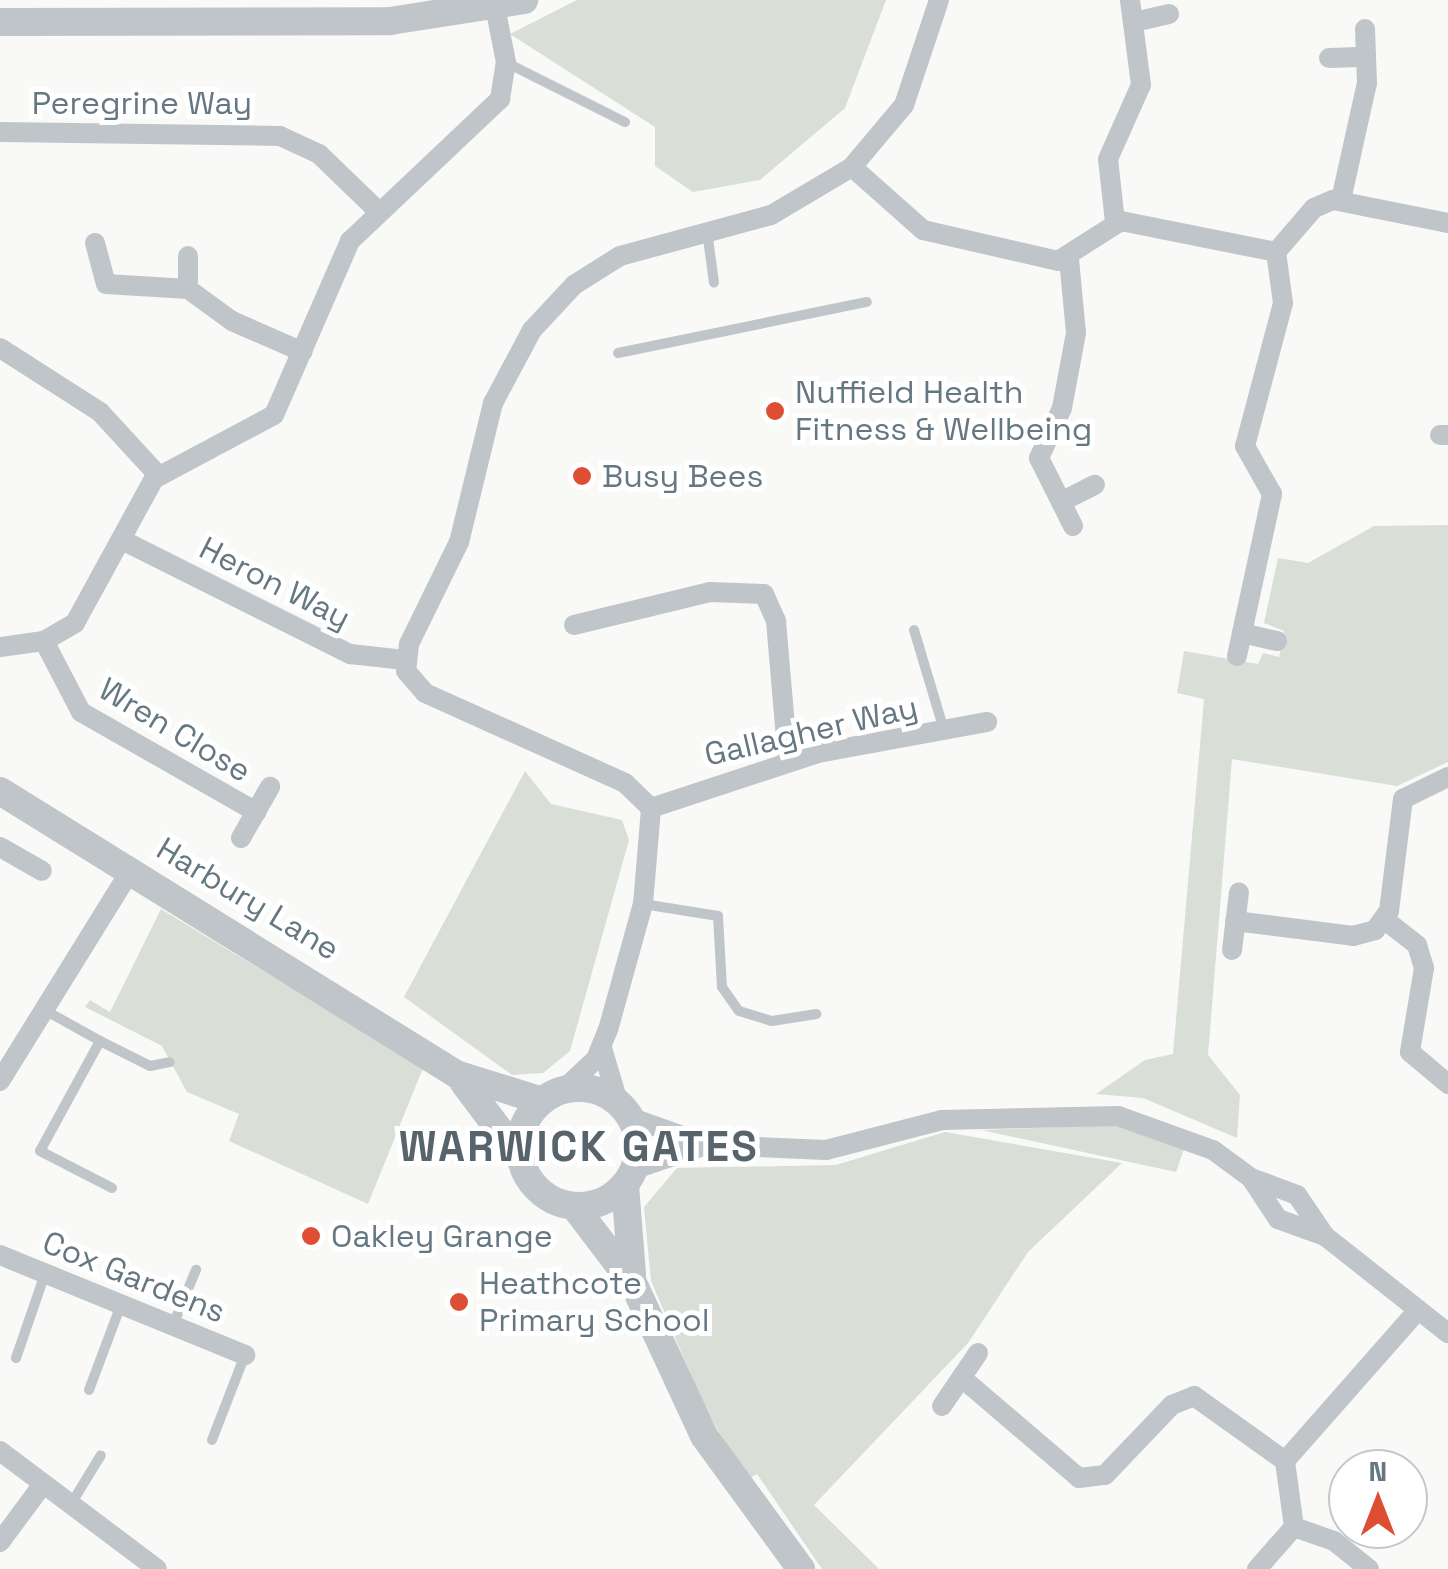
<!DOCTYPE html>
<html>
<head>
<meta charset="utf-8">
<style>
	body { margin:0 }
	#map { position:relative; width:1448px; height:1569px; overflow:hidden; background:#f9f9f7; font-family:"Space Grotesk",sans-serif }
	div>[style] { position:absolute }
	.green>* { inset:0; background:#d9ded6 }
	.service>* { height:10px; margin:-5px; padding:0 5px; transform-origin:5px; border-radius:5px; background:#c0c5c9 }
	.minor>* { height:20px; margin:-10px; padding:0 10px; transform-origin:10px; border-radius:10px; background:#c0c5c9 }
	.tertiary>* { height:28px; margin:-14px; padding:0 14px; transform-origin:14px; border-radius:14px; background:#c0c5c9 }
	.tertiary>.ring { margin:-14px; padding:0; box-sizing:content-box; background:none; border:28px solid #c0c5c9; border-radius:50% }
	.dots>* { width:28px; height:28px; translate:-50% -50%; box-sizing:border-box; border:5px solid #fff; border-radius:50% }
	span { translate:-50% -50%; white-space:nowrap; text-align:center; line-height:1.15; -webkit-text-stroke:10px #fff; paint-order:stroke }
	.street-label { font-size:32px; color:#657781 }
	.poi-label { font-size:32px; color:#657781 }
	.left { translate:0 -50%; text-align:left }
	.district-label { font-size:42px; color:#57646c; font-weight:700; letter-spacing:2.5px }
	.north { position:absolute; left:1328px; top:1449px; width:100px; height:100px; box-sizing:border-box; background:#fff; border:2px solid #c1c9cd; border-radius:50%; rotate:0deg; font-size:28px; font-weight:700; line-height:40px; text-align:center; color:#657781 }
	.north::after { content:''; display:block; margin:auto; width:35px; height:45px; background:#de4e32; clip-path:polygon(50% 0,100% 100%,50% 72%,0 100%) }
</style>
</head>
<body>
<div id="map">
	<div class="green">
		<div style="clip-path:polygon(577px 0,886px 0,845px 108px,760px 180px,693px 192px,655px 166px,655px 127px,510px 34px)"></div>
		<div style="clip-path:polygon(1448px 525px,1448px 762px,1397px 786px,1232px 759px,1208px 1055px,1240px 1095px,1237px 1138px,1143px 1098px,1096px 1094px,1145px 1060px,1173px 1054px,1204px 699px,1177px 693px,1184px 651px,1258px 664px,1263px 653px,1279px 657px,1284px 631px,1264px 623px,1278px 558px,1308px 563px,1374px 526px)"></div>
		<div style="clip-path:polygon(525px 771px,551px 804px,622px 820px,629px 840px,570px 1051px,543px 1073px,512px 1075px,404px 997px)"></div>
		<div style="clip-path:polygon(161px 909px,423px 1068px,368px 1204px,229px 1141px,239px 1114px,187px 1092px,162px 1046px,85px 1007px,90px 1000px,110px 1012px)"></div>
		<div style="clip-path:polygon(1116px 1125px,1185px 1146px,1176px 1172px,981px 1130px)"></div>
		<div style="clip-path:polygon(945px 1132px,1122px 1163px,1028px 1252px,968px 1343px,814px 1505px,879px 1569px,822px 1569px,757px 1474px,747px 1480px,705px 1408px,651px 1281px,644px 1207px,677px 1168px,836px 1165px)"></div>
	</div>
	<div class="service">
		<div style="left:507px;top:63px;width:132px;rotate:26.6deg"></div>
		<div style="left:707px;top:231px;width:52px;rotate:82.3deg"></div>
		<div style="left:618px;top:353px;width:254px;rotate:-11.6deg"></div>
		<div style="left:914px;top:630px;width:104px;rotate:73.3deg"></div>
		<div style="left:643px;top:904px;width:76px;rotate:9.1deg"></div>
		<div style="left:718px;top:916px;width:71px;rotate:86.8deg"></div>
		<div style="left:722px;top:987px;width:29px;rotate:55deg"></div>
		<div style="left:739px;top:1011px;width:34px;rotate:17deg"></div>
		<div style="left:772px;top:1021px;width:45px;rotate:-9deg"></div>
		<div style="left:48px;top:1012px;width:60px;rotate:29.1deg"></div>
		<div style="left:100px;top:1041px;width:125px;rotate:118.6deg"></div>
		<div style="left:40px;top:1151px;width:81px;rotate:27.2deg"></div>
		<div style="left:100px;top:1041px;width:56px;rotate:26.6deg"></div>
		<div style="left:150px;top:1066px;width:20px;rotate:-11deg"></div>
		<div style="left:173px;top:1325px;width:60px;rotate:-67.3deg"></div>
		<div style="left:16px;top:1358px;width:89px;rotate:-71deg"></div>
		<div style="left:89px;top:1390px;width:91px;rotate:-69.4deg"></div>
		<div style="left:212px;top:1440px;width:91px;rotate:-68.8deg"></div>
		<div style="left:71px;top:1504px;width:57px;rotate:-58.5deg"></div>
	</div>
	<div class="minor">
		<div style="left:939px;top:0;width:111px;rotate:108.4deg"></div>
		<div style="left:904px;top:105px;width:81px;rotate:130deg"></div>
		<div style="left:852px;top:167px;width:94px;rotate:149.3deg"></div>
		<div style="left:771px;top:215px;width:156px;rotate:164.8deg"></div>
		<div style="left:620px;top:256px;width:54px;rotate:147.8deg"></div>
		<div style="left:574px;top:285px;width:62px;rotate:133deg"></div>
		<div style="left:532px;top:330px;width:83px;rotate:118.1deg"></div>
		<div style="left:493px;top:403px;width:143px;rotate:103.7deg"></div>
		<div style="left:459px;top:542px;width:114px;rotate:116.1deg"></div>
		<div style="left:409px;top:644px;width:27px;rotate:96deg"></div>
		<div style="left:406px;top:671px;width:29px;rotate:49deg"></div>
		<div style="left:425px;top:693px;width:219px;rotate:24.2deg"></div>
		<div style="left:625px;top:783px;width:36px;rotate:44deg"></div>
		<div style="left:651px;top:808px;width:176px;rotate:-18.2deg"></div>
		<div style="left:818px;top:753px;width:172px;rotate:-10.4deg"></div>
		<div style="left:1134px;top:22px;width:36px;rotate:-13deg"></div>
		<div style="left:1329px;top:58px;width:37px;rotate:-2deg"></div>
		<div style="left:0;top:132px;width:280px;rotate:0.8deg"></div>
		<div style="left:280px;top:136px;width:43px;rotate:24.8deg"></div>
		<div style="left:319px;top:154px;width:81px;rotate:44deg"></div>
		<div style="left:852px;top:167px;width:95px;rotate:41.6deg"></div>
		<div style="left:923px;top:230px;width:139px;rotate:12.9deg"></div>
		<div style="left:1058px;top:261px;width:75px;rotate:-32.4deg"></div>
		<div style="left:1121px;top:221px;width:158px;rotate:11.3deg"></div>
		<div style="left:1276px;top:252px;width:58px;rotate:-49.2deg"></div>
		<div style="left:1314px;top:208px;width:21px;rotate:-23deg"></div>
		<div style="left:1333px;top:200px;width:117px;rotate:11.3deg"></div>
		<div style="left:1341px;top:200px;width:120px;rotate:-77.5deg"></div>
		<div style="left:1367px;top:83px;width:54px;rotate:-92.1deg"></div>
		<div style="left:1115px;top:222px;width:63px;rotate:-96.3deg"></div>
		<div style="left:1108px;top:159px;width:81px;rotate:-66deg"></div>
		<div style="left:1141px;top:85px;width:86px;rotate:-97.4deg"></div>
		<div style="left:95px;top:243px;width:42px;rotate:75deg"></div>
		<div style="left:106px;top:284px;width:82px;rotate:3.5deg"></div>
		<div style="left:188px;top:289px;width:54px;rotate:36deg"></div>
		<div style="left:232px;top:321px;width:77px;rotate:23.6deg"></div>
		<div style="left:1069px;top:259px;width:74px;rotate:84.6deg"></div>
		<div style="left:1076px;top:333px;width:76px;rotate:100.6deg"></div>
		<div style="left:1062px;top:408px;width:55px;rotate:114.7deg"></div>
		<div style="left:1039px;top:458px;width:76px;rotate:63.4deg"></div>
		<div style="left:188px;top:289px;width:33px;rotate:-90deg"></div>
		<div style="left:0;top:348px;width:119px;rotate:32.6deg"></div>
		<div style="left:100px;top:412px;width:86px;rotate:47.4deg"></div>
		<div style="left:1440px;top:435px;width:8px"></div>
		<div style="left:1061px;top:502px;width:38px;rotate:-27deg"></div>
		<div style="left:122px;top:540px;width:255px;rotate:26.6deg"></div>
		<div style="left:350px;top:654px;width:55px;rotate:6.2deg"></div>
		<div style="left:574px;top:625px;width:140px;rotate:-13.6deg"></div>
		<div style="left:710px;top:592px;width:54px;rotate:2.1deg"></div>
		<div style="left:764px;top:594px;width:30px;rotate:66deg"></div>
		<div style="left:776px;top:621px;width:141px;rotate:85.1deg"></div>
		<div style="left:1242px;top:633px;width:36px;rotate:13deg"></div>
		<div style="left:44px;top:641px;width:80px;rotate:62.5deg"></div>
		<div style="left:81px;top:712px;width:202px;rotate:29.7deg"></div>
		<div style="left:0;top:647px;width:44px;rotate:-7.8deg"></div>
		<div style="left:44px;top:641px;width:36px;rotate:-30deg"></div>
		<div style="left:75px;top:623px;width:164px;rotate:-61.3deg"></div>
		<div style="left:154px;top:479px;width:136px;rotate:-28.1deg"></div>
		<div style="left:274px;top:415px;width:190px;rotate:-66.4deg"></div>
		<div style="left:350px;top:241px;width:207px;rotate:-43.4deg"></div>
		<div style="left:500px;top:99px;width:37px;rotate:-81deg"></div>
		<div style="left:506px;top:62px;width:56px;rotate:-101.3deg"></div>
		<div style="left:1237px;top:656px;width:166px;rotate:-77.8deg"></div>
		<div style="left:1272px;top:494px;width:55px;rotate:-119.4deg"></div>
		<div style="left:1245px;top:446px;width:148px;rotate:-75.1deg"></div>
		<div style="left:1283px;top:303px;width:51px;rotate:-97.8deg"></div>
		<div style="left:241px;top:838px;width:59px;rotate:-60.4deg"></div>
		<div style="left:0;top:847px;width:48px;rotate:29.7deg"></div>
		<div style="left:1385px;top:920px;width:41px;rotate:38deg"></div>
		<div style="left:1417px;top:945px;width:24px;rotate:73deg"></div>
		<div style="left:1424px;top:968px;width:85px;rotate:99.5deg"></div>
		<div style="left:1410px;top:1052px;width:50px;rotate:40.1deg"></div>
		<div style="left:1235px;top:921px;width:119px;rotate:7.2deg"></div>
		<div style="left:1353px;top:936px;width:23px;rotate:-15deg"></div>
		<div style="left:1375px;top:930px;width:24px;rotate:-54deg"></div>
		<div style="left:1389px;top:911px;width:113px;rotate:-82.9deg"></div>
		<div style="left:1403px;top:799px;width:50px;rotate:-26.1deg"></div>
		<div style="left:1232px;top:950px;width:58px;rotate:-83.1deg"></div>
		<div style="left:602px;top:1048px;width:59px;rotate:73.4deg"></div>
		<div style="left:0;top:1081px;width:248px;rotate:-58.2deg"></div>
		<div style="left:564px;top:1089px;width:44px;rotate:-43.2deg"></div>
		<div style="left:596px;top:1059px;width:31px;rotate:-68deg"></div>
		<div style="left:608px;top:1030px;width:131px;rotate:-74.5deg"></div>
		<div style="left:643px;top:904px;width:96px;rotate:-85.2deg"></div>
		<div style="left:632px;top:1118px;width:81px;rotate:19.6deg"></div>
		<div style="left:708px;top:1145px;width:118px;rotate:2.4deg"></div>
		<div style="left:826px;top:1150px;width:120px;rotate:-14.5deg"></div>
		<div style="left:942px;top:1120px;width:176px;rotate:-1.3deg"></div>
		<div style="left:1118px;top:1116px;width:101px;rotate:19.7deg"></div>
		<div style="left:1213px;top:1150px;width:47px;rotate:36.4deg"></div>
		<div style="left:1251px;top:1178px;width:49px;rotate:56.6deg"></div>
		<div style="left:1278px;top:1219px;width:50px;rotate:19.9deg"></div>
		<div style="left:635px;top:1169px;width:75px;rotate:-18.7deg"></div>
		<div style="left:1254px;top:1179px;width:46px;rotate:20.4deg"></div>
		<div style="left:1297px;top:1195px;width:50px;rotate:55.7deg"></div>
		<div style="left:1325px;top:1236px;width:157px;rotate:38.3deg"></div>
		<div style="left:0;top:1255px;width:265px;rotate:22.2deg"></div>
		<div style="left:962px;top:1378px;width:154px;rotate:40.5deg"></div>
		<div style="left:1079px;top:1478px;width:26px;rotate:-7deg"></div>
		<div style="left:1105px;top:1475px;width:97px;rotate:-46.3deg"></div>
		<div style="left:1172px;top:1405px;width:24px;rotate:-22deg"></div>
		<div style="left:1194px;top:1396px;width:112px;rotate:35.5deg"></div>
		<div style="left:942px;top:1406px;width:64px;rotate:-55.8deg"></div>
		<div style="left:0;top:1451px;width:196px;rotate:36.9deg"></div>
		<div style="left:1294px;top:1527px;width:42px;rotate:19.3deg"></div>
		<div style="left:1334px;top:1541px;width:45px;rotate:38.7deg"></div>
		<div style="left:0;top:1542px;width:72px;rotate:-53.4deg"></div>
		<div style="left:1257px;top:1569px;width:56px;rotate:-48.6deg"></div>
		<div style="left:1294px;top:1527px;width:67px;rotate:-97.8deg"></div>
		<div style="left:1285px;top:1461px;width:201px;rotate:-48.6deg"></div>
	</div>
	<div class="tertiary">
		<div style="left:0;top:22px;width:390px;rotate:-0.1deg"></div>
		<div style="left:390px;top:21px;width:136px;rotate:-8.9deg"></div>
		<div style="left:0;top:791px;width:537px;rotate:31.82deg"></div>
		<div style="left:456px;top:1074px;width:90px;rotate:17.4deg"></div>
		<div style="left:464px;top:1083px;width:90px;rotate:53.1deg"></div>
		<div class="ring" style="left:520px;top:1088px;width:90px;height:90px"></div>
		<div style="left:625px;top:1185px;width:89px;rotate:85.5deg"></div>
		<div style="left:574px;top:1206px;width:99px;rotate:52.8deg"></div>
		<div style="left:634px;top:1285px;width:166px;rotate:65.1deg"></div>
		<div style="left:704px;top:1436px;width:165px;rotate:53.9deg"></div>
	</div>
	<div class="dots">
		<div style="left:775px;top:411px;background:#de4e32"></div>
		<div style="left:582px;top:476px;background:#de4e32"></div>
		<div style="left:311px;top:1236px;background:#de4e32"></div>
		<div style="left:459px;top:1302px;background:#de4e32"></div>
	</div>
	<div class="street-label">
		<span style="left:142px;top:103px">Peregrine Way</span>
		<span style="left:275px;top:583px;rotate:27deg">Heron Way</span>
		<span style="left:175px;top:730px;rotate:31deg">Wren Close</span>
		<span style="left:811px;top:731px;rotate:-13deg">Gallagher Way</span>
		<span style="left:248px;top:899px;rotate:31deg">Harbury Lane</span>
		<span style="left:134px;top:1277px;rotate:22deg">Cox Gardens</span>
	</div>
	<div class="poi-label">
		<span class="left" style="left:795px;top:411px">Nuffield Health<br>Fitness &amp; Wellbeing</span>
		<span class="left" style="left:602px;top:476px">Busy Bees</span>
		<span class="left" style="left:331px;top:1236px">Oakley Grange</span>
		<span class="left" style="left:479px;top:1302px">Heathcote<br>Primary School</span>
	</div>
	<div class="district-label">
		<span style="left:579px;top:1147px">WARWICK GATES</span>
	</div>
	<div class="north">N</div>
</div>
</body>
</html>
